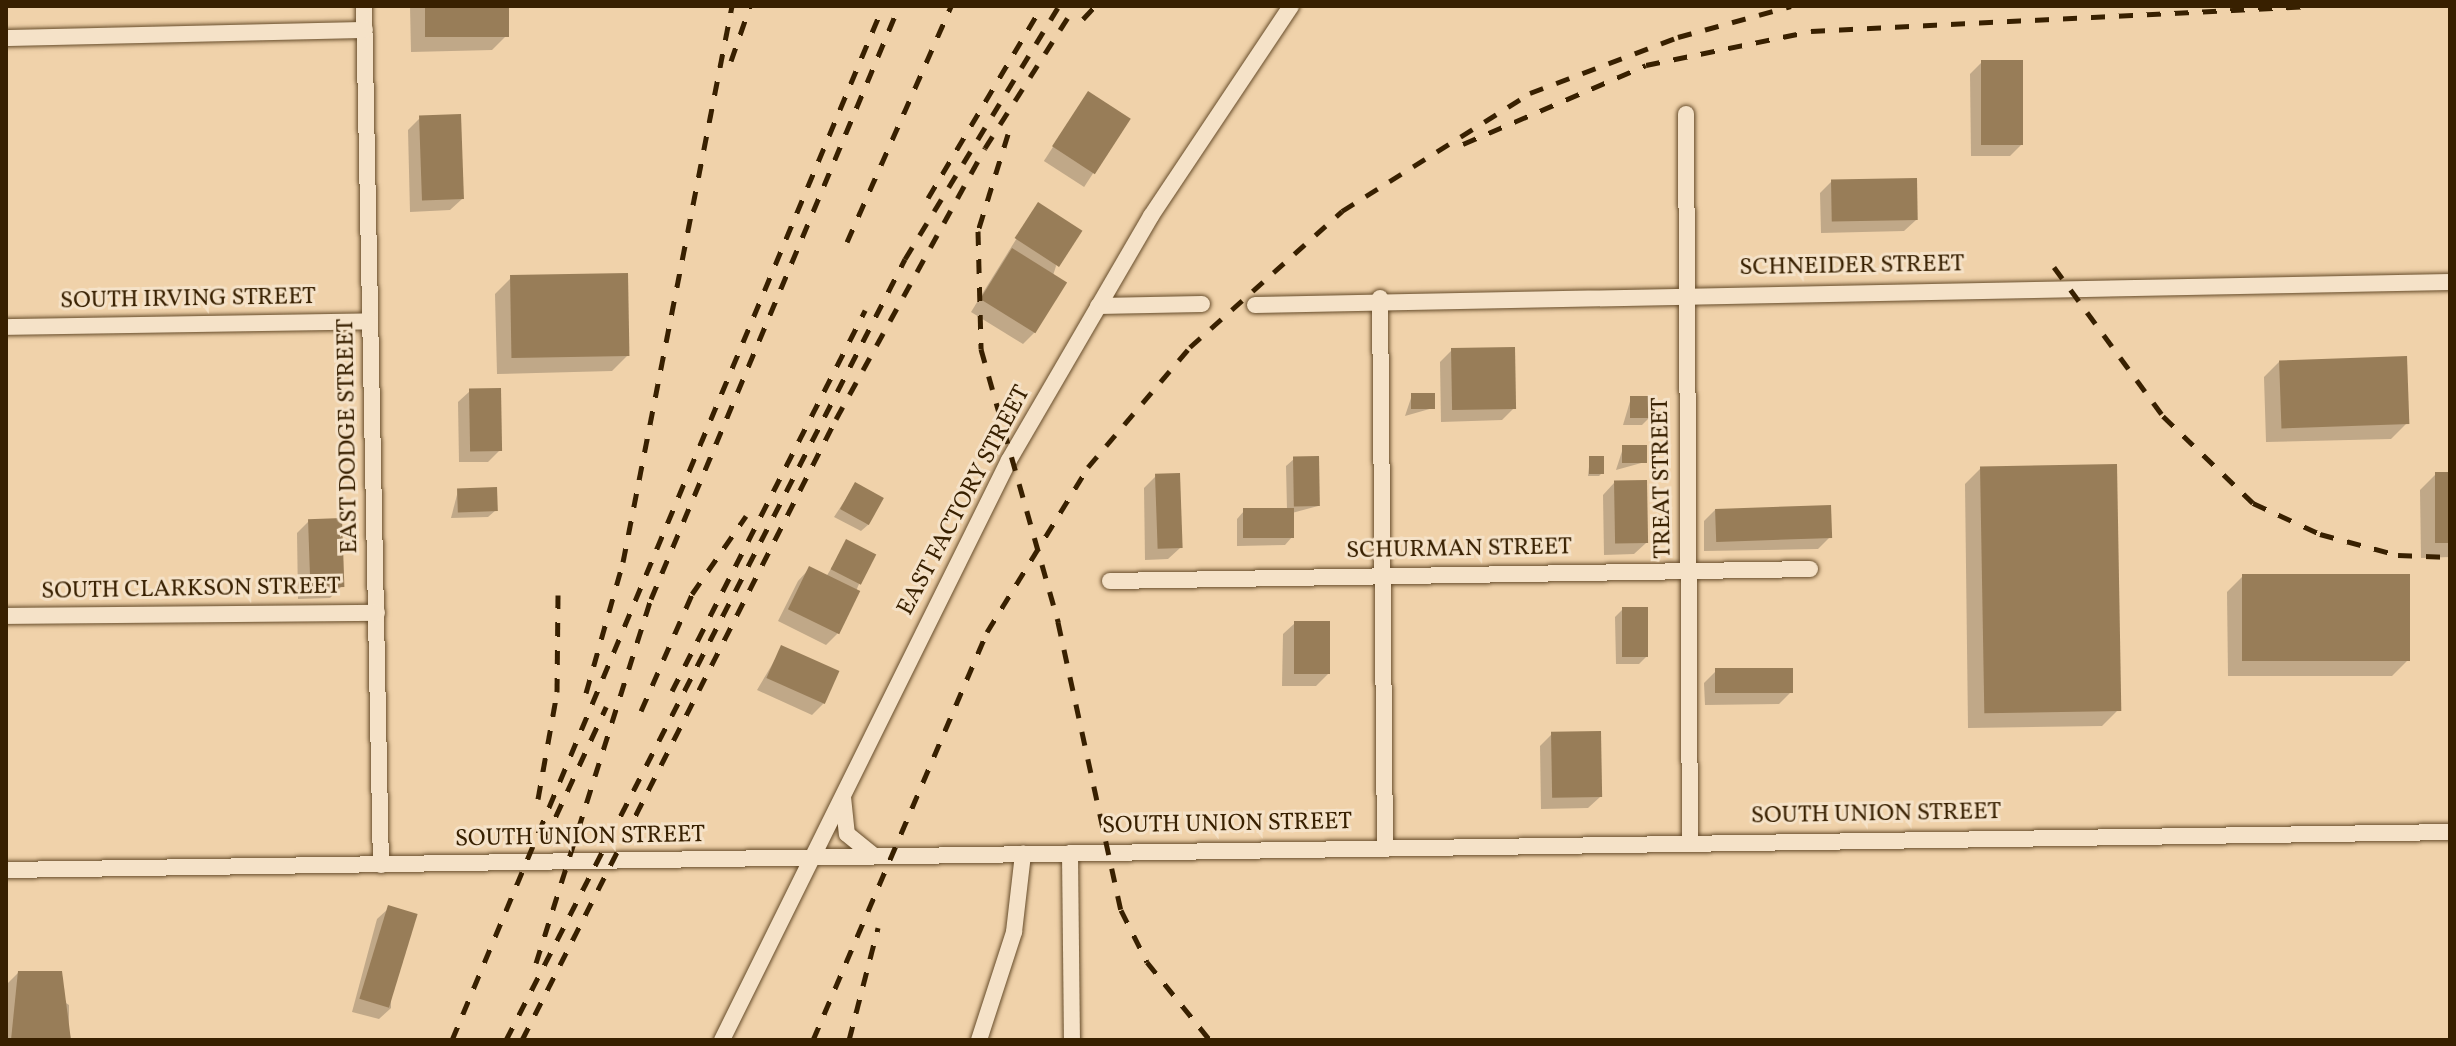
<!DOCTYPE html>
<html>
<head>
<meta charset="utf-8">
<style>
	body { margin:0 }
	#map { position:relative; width:2456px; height:1046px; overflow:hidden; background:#f0d2aa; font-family:Vollkorn,serif }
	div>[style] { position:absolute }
	.shadow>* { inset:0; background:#0003; transform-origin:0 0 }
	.building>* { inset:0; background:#987d58; transform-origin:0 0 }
	.roads { filter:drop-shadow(0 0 2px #664c2a) drop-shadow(0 0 2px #664c2a) }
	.street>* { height:16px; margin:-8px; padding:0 8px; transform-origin:8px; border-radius:8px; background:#f5e2c8 }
	.rail>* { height:5px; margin-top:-2.5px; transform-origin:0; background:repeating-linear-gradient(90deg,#382000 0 14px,transparent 0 28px) }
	span { translate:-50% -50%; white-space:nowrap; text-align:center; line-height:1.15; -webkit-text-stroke:6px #f5e2c8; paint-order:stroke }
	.street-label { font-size:24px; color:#382000 }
	.frame { position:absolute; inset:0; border:8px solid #382000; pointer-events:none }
</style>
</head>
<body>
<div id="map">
	<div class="shadow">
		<div style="clip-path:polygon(410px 6px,507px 6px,508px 34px,492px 50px,411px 52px)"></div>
		<div style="clip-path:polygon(1982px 62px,2022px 144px,2010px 156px,1971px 156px,1970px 74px)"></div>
		<div style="left:1088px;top:93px;width:48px;height:81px;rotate:33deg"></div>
		<div style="clip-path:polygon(420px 118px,462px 199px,450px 210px,410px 212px,408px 130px)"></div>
		<div style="clip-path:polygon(1832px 181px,1916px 220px,1904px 231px,1821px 233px,1820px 193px)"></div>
		<div style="clip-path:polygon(1038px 204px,1056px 266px,1035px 332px,1023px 344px,971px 312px)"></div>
		<div style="clip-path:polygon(511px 278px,628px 355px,612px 371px,497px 374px,495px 294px)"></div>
		<div style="clip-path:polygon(1452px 350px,1514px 408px,1502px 420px,1441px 422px,1440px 362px)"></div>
		<div style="clip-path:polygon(2280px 361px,2407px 423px,2391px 439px,2266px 442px,2264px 377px)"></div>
		<div style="clip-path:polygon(470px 391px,500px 450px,488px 462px,459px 462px,458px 402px)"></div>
		<div style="clip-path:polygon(1412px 395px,1433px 408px,1405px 416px)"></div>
		<div style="clip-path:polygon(1631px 398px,1650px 417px,1642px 425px,1623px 425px)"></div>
		<div style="clip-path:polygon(1623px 448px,1645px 462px,1616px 470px)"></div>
		<div style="clip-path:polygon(1590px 458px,1603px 472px,1599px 476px,1588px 476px)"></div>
		<div style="clip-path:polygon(1294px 459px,1318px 506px,1292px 513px,1292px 537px,1285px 545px,1237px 546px,1237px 519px,1244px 511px,1287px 510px,1286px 466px)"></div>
		<div style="clip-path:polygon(1981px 468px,2118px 710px,2102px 726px,1968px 728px,1965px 484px)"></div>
		<div style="clip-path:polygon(2436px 474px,2450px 474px,2450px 557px,2421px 558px,2420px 490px)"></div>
		<div style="clip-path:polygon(1156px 476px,1180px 548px,1168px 559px,1145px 560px,1144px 488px)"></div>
		<div style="clip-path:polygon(1614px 483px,1646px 543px,1634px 554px,1604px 555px,1603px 495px)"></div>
		<div style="clip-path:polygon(855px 485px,869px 524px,861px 531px,834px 517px)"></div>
		<div style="clip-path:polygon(458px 491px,496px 510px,488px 517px,451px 518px)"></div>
		<div style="clip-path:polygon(1716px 509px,1830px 537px,1818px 549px,1704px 551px,1704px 521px)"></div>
		<div style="clip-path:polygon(309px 521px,342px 586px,330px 598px,298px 599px,297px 533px)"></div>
		<div style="clip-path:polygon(847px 542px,859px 584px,838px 633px,826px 645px,778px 621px,798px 581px,809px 569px,826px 577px)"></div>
		<div style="clip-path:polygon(2243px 576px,2408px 660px,2392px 676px,2228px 676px,2227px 592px)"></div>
		<div style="clip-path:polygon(1623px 609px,1647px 656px,1639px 664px,1616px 664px,1615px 617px)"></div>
		<div style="clip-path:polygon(1295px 623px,1328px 674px,1316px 686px,1282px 686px,1283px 634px)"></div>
		<div style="clip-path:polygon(782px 648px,824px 703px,812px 715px,757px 690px)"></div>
		<div style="clip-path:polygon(1716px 671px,1791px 692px,1779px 704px,1705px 705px,1704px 683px)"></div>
		<div style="clip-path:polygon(1552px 734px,1600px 797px,1588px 808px,1541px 809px,1540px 746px)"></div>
		<div style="clip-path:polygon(389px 908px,391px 1008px,379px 1019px,352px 1012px,377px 919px)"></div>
		<div style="clip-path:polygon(18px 973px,69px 1005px,69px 1040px,6px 1040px,6px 985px)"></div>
	</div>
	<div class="building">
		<div style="left:425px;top:6px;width:84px;height:31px"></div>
		<div style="left:1981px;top:60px;width:42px;height:85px"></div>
		<div style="left:1088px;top:91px;width:51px;height:66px;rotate:33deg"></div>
		<div style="left:461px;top:114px;width:85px;height:42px;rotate:88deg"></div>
		<div style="left:1917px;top:178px;width:42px;height:86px;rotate:89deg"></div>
		<div style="left:1038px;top:202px;width:53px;height:43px;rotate:33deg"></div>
		<div style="left:1012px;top:248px;width:65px;height:60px;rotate:32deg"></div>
		<div style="left:628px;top:273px;width:83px;height:118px;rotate:89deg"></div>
		<div style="left:1515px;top:347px;width:62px;height:64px;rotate:89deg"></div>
		<div style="left:2407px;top:356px;width:68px;height:128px;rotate:88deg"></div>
		<div style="left:501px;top:388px;width:63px;height:32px;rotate:89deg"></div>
		<div style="left:1411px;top:393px;width:24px;height:16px"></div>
		<div style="left:1630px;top:396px;width:22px;height:22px"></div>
		<div style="left:1647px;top:445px;width:18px;height:25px;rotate:90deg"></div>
		<div style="left:1319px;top:456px;width:50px;height:26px;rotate:89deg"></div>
		<div style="left:1589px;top:456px;width:15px;height:18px"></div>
		<div style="left:2117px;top:464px;width:247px;height:137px;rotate:89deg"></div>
		<div style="left:2435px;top:472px;width:15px;height:71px"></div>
		<div style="left:1180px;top:473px;width:75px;height:25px;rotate:88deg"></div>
		<div style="left:1647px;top:480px;width:63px;height:33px;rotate:89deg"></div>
		<div style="left:855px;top:482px;width:33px;height:31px;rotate:29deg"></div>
		<div style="left:497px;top:487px;width:24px;height:40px;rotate:88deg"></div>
		<div style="left:1831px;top:505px;width:33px;height:116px;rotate:88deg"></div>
		<div style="left:1294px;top:508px;width:30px;height:51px;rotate:90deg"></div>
		<div style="left:342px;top:518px;width:69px;height:34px;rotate:88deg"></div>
		<div style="left:846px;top:539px;width:34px;height:34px;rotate:27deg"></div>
		<div style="left:809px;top:566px;width:57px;height:48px;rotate:26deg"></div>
		<div style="left:2242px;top:574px;width:168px;height:87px"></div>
		<div style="left:1622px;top:607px;width:26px;height:50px"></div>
		<div style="left:1294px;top:621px;width:36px;height:53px"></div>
		<div style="left:781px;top:645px;width:64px;height:36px;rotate:24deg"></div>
		<div style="left:1793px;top:668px;width:25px;height:78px;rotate:90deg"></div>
		<div style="left:1601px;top:731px;width:66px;height:50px;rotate:89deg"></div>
		<div style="left:388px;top:905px;width:31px;height:98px;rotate:17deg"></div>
		<div style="clip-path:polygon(18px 971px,62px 971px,71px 1040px,11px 1040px)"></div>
	</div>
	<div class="roads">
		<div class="street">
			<div style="left:364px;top:6px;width:859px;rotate:88.87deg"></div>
			<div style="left:6px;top:38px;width:359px;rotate:-1.3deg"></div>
			<div style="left:1686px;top:114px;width:728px;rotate:89.69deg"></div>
			<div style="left:1380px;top:298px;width:547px;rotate:89.48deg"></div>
			<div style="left:1255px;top:305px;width:1195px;rotate:-1.1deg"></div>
			<div style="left:1098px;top:306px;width:104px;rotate:-1.1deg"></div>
			<div style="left:6px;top:327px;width:364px;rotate:-0.9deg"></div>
			<div style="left:1110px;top:581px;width:700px;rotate:-0.98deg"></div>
			<div style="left:6px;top:616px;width:371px;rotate:-0.5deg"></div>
			<div style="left:843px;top:797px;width:37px;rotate:84deg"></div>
			<div style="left:847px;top:834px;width:35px;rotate:39deg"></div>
			<div style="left:1070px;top:853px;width:187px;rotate:89.4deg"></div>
			<div style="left:6px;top:870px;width:2444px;rotate:-0.89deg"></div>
			<div style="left:722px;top:1040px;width:647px;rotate:-63.67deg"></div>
			<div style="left:1009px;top:460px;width:282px;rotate:-59.8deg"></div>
			<div style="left:1151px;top:216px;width:252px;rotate:-56.3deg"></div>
			<div style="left:979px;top:1040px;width:114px;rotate:-72deg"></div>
			<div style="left:1014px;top:932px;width:79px;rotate:-83.4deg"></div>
		</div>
	</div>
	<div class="rail">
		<div style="left:1083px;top:19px;width:18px;rotate:-47deg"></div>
		<div style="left:731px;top:61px;width:58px;rotate:-70.9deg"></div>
		<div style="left:1008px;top:134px;width:102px;rotate:107.2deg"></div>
		<div style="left:978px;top:231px;width:118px;rotate:88.5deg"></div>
		<div style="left:981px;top:349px;width:284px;rotate:74.2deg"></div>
		<div style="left:1058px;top:622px;width:295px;rotate:77.7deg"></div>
		<div style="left:1121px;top:910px;width:58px;rotate:63.4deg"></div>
		<div style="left:1147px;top:962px;width:100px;rotate:51.1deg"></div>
		<div style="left:1463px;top:144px;width:199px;rotate:-23.3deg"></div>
		<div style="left:1646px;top:65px;width:168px;rotate:-11.6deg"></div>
		<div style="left:1811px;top:31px;width:501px;rotate:-2.86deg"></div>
		<div style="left:928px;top:198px;width:223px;rotate:-59.3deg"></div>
		<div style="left:847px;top:242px;width:258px;rotate:-66.2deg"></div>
		<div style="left:2054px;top:267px;width:185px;rotate:53.8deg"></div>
		<div style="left:2163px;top:416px;width:125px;rotate:44deg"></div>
		<div style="left:2253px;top:503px;width:74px;rotate:24.8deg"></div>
		<div style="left:2320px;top:534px;width:81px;rotate:15.1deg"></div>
		<div style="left:2398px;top:555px;width:52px;rotate:2.2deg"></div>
		<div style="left:672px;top:691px;width:427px;rotate:-63.1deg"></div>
		<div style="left:586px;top:693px;width:136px;rotate:-74.2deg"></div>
		<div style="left:623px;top:562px;width:567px;rotate:-78.91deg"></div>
		<div style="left:641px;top:711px;width:128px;rotate:-66.4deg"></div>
		<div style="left:692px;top:594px;width:95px;rotate:-55.3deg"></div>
		<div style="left:538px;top:799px;width:109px;rotate:-79.9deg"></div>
		<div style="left:557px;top:692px;width:97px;rotate:-89.4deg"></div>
		<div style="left:544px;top:842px;width:149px;rotate:-65.3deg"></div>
		<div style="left:536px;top:963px;width:382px;rotate:-72.5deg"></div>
		<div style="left:651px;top:599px;width:643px;rotate:-67.3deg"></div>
		<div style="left:452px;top:1040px;width:1120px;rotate:-67.37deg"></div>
		<div style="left:506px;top:1040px;width:877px;rotate:-62.94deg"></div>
		<div style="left:905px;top:259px;width:296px;rotate:-58.7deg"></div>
		<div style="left:522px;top:1040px;width:696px;rotate:-63.18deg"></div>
		<div style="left:836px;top:419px;width:309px;rotate:-61.2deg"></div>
		<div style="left:985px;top:148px;width:168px;rotate:-57.6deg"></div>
		<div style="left:813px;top:1040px;width:444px;rotate:-66.9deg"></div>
		<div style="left:987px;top:632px;width:193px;rotate:-58.5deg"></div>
		<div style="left:1088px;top:467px;width:157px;rotate:-49.6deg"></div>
		<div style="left:1190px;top:347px;width:204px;rotate:-41.8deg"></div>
		<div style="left:1342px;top:211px;width:222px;rotate:-32.1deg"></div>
		<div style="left:1530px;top:93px;width:158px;rotate:-20.7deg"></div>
		<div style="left:1678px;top:37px;width:117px;rotate:-15.3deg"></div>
		<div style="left:849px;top:1040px;width:116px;rotate:-75.5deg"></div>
	</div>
	<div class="street-label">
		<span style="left:1852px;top:267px;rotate:-1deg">SCHNEIDER STREET</span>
		<span style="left:188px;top:300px;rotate:-1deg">SOUTH IRVING STREET</span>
		<span style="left:349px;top:436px;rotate:-91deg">EAST DODGE STREET</span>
		<span style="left:1663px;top:478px;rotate:-91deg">TREAT STREET</span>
		<span style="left:965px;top:501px;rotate:-62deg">EAST FACTORY STREET</span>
		<span style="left:1459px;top:550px;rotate:-1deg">SCHURMAN STREET</span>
		<span style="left:191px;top:590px;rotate:-1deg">SOUTH CLARKSON STREET</span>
		<span style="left:1876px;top:815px;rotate:-1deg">SOUTH UNION STREET</span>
		<span style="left:1227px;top:825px;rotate:-1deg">SOUTH UNION STREET</span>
		<span style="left:580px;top:838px;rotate:-1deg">SOUTH UNION STREET</span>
	</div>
	<div class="frame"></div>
</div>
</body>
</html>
